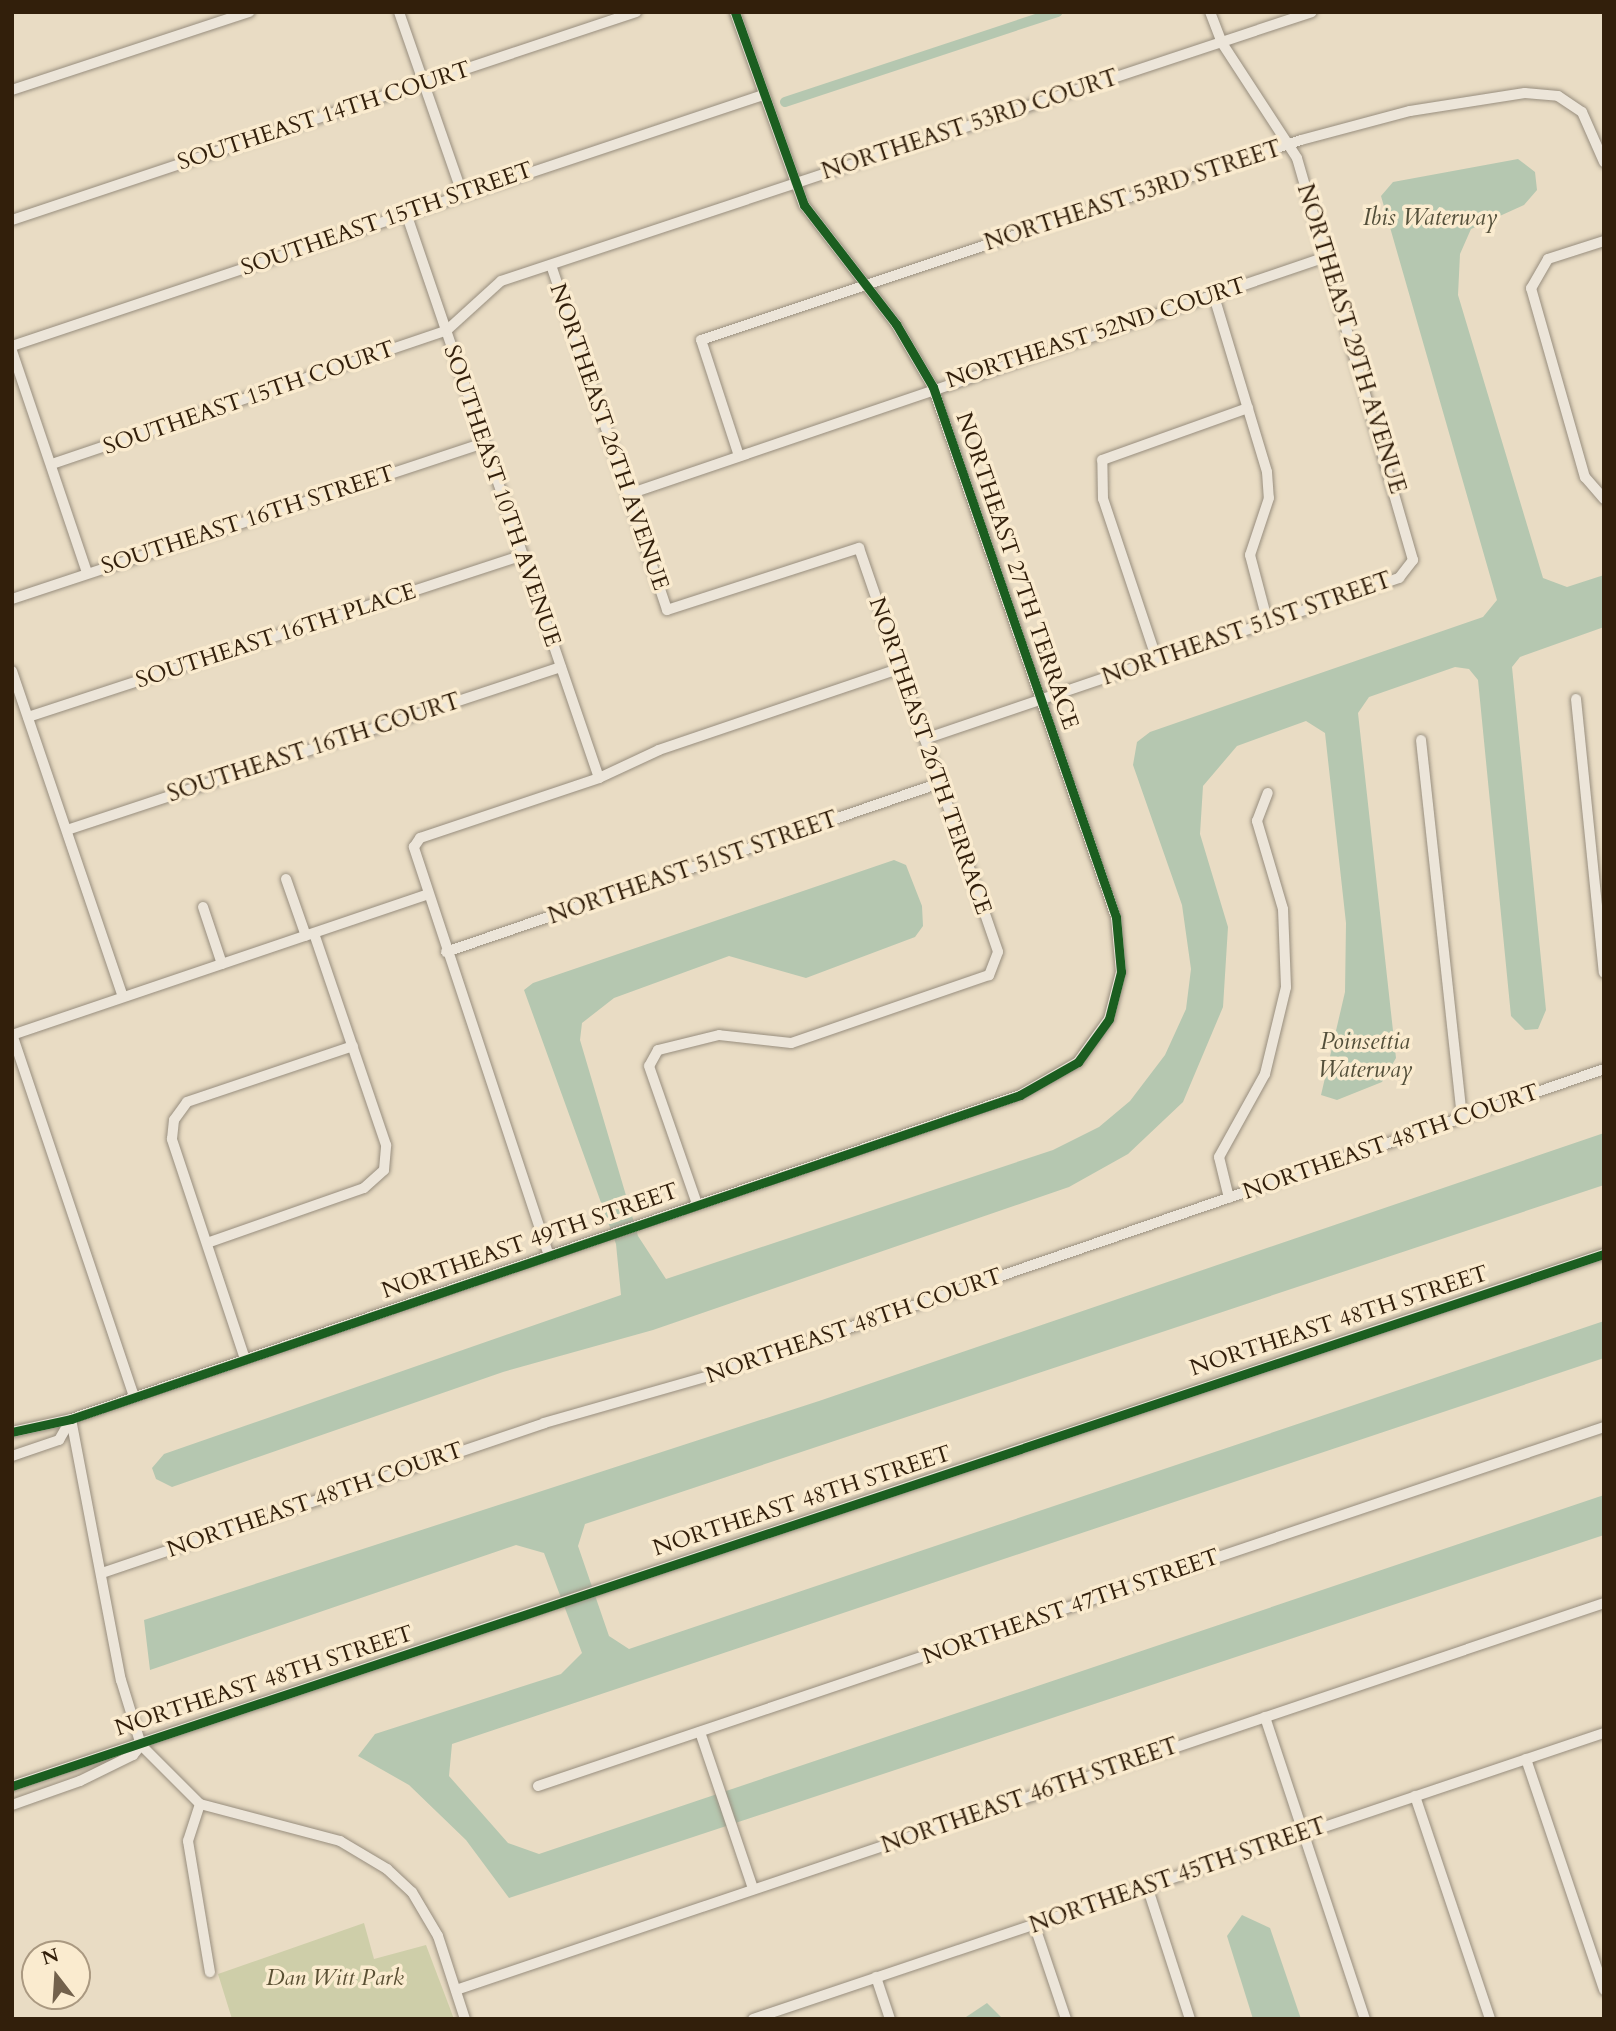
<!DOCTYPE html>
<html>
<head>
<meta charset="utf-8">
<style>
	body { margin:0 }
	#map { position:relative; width:1616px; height:2031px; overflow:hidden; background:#e9dcc4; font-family:Cardo,serif }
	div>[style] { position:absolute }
	.green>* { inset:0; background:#cecea9 }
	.water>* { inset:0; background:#b5c7b0 }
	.canal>* { height:10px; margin:-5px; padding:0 5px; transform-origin:5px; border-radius:5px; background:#b5c7b0 }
	.roads { filter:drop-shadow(0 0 2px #988e7e) drop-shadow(0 0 2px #988e7e) }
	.minor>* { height:10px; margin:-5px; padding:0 5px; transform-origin:5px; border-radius:5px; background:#ece5d9 }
	.cycleway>* { height:9px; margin:-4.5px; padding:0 4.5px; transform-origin:4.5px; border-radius:4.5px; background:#1b5e20 }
	span { translate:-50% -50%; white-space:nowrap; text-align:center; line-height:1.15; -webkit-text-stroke:7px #faebcf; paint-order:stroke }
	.street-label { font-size:23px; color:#321f0b }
	.park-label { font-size:23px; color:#5a5034; font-style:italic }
	.water-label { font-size:24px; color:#534f3a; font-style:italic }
	.frame { position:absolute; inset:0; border:14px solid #321f0b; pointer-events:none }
	.north { position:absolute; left:21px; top:1940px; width:70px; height:70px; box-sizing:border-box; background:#faebcf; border:2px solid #aa9981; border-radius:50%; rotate:343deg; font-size:19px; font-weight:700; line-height:28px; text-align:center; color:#321f0b }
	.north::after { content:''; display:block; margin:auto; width:24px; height:32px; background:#72614c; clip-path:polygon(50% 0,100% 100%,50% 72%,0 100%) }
</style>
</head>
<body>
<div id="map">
	<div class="green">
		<div style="clip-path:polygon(364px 1923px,374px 1959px,426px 1945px,454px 2019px,232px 2019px,218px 1974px)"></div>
	</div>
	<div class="water">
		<div style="clip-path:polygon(1518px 159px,1535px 172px,1537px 190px,1524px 205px,1471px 229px,1460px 254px,1458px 295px,1543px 578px,1567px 587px,1604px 575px,1604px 627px,1520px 657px,1512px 667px,1546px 1010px,1538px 1029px,1525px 1030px,1511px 1016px,1478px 680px,1469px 669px,1455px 667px,1369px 697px,1358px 713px,1396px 1058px,1382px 1082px,1337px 1100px,1321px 1095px,1345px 992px,1346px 923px,1325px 733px,1306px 721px,1237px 746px,1203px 786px,1200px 834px,1228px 927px,1223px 1007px,1183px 1102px,1128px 1154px,1069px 1187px,653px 1330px,503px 1372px,172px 1487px,156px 1479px,152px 1468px,164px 1454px,621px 1295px,616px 1244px,524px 990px,533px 983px,894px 860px,906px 865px,922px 906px,923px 926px,915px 937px,806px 978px,729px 956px,614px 998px,582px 1023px,580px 1040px,638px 1236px,666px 1279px,1053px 1150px,1099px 1127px,1130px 1101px,1165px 1055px,1186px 1009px,1191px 969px,1182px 905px,1133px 765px,1137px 742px,1150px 732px,1483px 617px,1497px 600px,1381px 196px,1393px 182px)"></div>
		<div style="clip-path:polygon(1604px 1133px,1604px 1185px,585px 1524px,578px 1546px,609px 1636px,629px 1649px,1604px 1321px,1604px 1358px,452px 1744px,449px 1776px,508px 1843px,539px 1854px,1604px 1495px,1604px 1535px,509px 1898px,466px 1840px,409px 1785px,358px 1756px,375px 1734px,561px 1674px,582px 1653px,544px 1553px,516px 1545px,150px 1670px,144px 1620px,819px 1401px)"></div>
		<div style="clip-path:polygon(1242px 1915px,1270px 1928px,1301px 2019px,1253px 2019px,1227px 1936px)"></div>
		<div style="clip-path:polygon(987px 2003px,1003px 2019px,966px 2019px,966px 2017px)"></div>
	</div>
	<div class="canal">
		<div style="left:785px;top:102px;width:287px;rotate:-18.3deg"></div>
	</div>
	<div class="roads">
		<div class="minor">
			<div style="left:399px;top:12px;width:192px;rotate:70.8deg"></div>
			<div style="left:12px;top:90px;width:250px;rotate:-18.2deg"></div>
			<div style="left:406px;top:213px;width:597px;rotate:71.14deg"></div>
			<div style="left:12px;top:220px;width:658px;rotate:-18.43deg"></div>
			<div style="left:1604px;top:241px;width:59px;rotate:162.2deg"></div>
			<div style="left:1548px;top:259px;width:34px;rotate:120deg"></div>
			<div style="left:1531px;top:288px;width:197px;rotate:74.1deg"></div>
			<div style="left:1585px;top:477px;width:29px;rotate:49deg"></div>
			<div style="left:551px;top:265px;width:364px;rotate:71.4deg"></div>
			<div style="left:667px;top:610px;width:202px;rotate:-17.9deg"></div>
			<div style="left:859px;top:548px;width:427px;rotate:71deg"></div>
			<div style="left:998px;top:952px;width:25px;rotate:111deg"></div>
			<div style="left:989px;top:975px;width:209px;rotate:161deg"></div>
			<div style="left:791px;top:1043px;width:72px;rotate:-173.7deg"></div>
			<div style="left:719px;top:1035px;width:63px;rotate:166.2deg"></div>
			<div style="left:658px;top:1050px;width:18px;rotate:119deg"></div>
			<div style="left:649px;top:1066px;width:146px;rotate:70.8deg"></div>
			<div style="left:1213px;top:293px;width:187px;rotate:73.2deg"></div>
			<div style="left:1267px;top:472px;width:26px;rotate:86deg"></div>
			<div style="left:1269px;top:498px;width:60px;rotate:108.4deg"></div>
			<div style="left:1250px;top:555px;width:70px;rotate:75.2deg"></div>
			<div style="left:12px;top:346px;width:792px;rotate:-18.48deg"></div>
			<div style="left:12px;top:351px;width:234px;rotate:71.3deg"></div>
			<div style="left:739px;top:456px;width:122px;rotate:-108.1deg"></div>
			<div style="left:701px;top:340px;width:632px;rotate:-18.43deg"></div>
			<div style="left:1301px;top:140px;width:113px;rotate:-14.9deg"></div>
			<div style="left:1410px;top:111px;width:116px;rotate:-8.9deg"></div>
			<div style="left:1525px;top:93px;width:33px;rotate:5deg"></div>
			<div style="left:1558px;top:96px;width:29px;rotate:34deg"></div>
			<div style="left:1582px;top:112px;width:55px;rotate:66.3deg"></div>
			<div style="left:52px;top:464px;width:416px;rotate:-18.7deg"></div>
			<div style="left:446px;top:331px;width:74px;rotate:-42.3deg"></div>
			<div style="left:501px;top:281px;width:854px;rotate:-18.35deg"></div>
			<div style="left:629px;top:494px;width:736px;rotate:-18.78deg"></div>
			<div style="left:12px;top:599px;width:497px;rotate:-18.3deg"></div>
			<div style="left:1157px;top:660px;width:170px;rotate:-108.5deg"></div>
			<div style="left:1103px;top:499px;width:39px;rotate:-91deg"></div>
			<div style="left:1102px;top:460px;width:155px;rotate:-19.6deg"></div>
			<div style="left:12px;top:671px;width:344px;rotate:71.2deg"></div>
			<div style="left:1576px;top:699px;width:275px;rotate:84.2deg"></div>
			<div style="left:28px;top:717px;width:521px;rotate:-18.12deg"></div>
			<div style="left:925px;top:739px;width:501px;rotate:-18.76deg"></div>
			<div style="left:1399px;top:578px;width:23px;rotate:-52deg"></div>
			<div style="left:1413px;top:560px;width:418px;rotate:-106.1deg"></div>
			<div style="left:1297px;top:158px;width:137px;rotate:-123.1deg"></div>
			<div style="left:1222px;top:43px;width:33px;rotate:-111deg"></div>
			<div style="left:1421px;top:740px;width:379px;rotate:83.8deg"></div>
			<div style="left:67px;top:830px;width:520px;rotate:-18.26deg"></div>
			<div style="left:286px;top:879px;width:60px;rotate:70.7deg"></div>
			<div style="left:203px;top:907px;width:60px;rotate:71.6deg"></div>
			<div style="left:446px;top:952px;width:522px;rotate:-18.89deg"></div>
			<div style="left:12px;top:1034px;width:383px;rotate:71.4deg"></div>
			<div style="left:12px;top:1035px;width:436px;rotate:-18.7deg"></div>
			<div style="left:1229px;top:1198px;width:42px;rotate:-103.7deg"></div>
			<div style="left:1219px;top:1157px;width:95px;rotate:-61deg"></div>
			<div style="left:1265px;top:1074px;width:89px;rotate:-76.4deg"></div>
			<div style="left:1286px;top:987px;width:78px;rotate:-92.2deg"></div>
			<div style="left:1283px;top:909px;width:92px;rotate:-106.5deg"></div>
			<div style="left:1257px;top:821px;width:30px;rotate:-69deg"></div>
			<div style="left:207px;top:1243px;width:166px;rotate:-19.3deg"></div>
			<div style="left:364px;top:1188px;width:27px;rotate:-42deg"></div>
			<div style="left:384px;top:1170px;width:25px;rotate:-85deg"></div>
			<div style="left:386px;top:1145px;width:223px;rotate:-108.8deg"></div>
			<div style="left:549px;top:1256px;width:431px;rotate:-108.3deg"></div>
			<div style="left:414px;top:847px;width:11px;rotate:-56deg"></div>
			<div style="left:420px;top:838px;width:189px;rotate:-18.5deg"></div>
			<div style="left:599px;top:778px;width:66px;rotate:-25deg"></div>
			<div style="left:659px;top:750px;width:256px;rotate:-18.7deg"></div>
			<div style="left:245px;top:1359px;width:232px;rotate:-108.4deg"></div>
			<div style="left:172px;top:1139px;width:19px;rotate:-84deg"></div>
			<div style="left:174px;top:1120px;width:22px;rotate:-54deg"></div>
			<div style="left:187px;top:1102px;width:175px;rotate:-18.6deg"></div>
			<div style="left:71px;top:1419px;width:266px;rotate:79.2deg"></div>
			<div style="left:121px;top:1680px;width:68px;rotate:72.9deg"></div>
			<div style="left:141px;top:1745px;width:83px;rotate:45deg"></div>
			<div style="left:200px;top:1804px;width:145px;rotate:14.8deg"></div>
			<div style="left:340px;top:1841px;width:55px;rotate:30.8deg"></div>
			<div style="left:387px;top:1869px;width:34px;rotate:43deg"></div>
			<div style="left:412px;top:1892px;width:51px;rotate:59.4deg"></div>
			<div style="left:438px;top:1936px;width:87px;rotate:72deg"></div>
			<div style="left:12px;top:1432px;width:60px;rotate:-12.4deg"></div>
			<div style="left:71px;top:1419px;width:1003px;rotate:-18.85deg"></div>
			<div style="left:1020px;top:1095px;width:67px;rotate:-29.6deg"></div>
			<div style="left:1078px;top:1062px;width:53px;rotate:-54.2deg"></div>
			<div style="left:1109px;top:1019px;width:49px;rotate:-75.7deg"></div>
			<div style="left:1121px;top:972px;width:55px;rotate:-95.2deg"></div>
			<div style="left:1116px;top:917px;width:561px;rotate:-109.05deg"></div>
			<div style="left:933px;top:387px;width:73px;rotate:-120.4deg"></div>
			<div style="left:896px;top:324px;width:150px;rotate:-127.7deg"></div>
			<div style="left:804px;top:205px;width:205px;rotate:-109.7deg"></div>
			<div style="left:12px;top:1456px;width:50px;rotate:-18.8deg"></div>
			<div style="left:59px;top:1440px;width:24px;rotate:-60deg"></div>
			<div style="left:102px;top:1573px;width:467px;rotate:-18.7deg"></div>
			<div style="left:544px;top:1423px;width:172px;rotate:-15.9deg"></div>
			<div style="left:709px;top:1376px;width:946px;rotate:-18.93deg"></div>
			<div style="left:1265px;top:1717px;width:318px;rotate:71.7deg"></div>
			<div style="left:700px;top:1732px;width:166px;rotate:71.3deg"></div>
			<div style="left:1526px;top:1759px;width:244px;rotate:71.3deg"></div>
			<div style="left:12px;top:1786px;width:1679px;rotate:-18.48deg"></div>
			<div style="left:538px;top:1786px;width:1125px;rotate:-18.61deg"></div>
			<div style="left:1415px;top:1796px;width:235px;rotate:71.4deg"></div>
			<div style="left:200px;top:1804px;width:39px;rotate:108deg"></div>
			<div style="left:188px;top:1841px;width:133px;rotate:80.5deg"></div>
			<div style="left:12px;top:1805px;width:72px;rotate:-19.4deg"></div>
			<div style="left:80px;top:1781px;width:59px;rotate:-26.1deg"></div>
			<div style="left:133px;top:1755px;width:13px;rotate:-51deg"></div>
			<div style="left:1147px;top:1886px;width:140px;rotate:72.1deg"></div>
			<div style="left:1034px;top:1924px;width:100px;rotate:71.4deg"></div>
			<div style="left:876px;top:1977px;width:44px;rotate:71.6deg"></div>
			<div style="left:456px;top:1990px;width:1211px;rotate:-18.63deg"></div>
			<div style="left:753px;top:2019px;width:898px;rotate:-18.58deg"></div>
		</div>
	</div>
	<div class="cycleway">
		<div style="left:12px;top:1432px;width:60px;rotate:-12.4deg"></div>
		<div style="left:71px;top:1419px;width:1003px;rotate:-18.85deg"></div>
		<div style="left:1020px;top:1095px;width:67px;rotate:-29.6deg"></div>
		<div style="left:1078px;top:1062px;width:53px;rotate:-54.2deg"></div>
		<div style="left:1109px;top:1019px;width:49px;rotate:-75.7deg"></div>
		<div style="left:1121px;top:972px;width:55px;rotate:-95.2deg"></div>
		<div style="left:1116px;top:917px;width:561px;rotate:-109.05deg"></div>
		<div style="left:933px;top:387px;width:73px;rotate:-120.4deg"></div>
		<div style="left:896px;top:324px;width:150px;rotate:-127.7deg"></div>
		<div style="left:804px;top:205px;width:205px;rotate:-109.7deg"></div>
		<div style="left:12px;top:1786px;width:1679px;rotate:-18.48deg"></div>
	</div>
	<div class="street-label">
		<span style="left:324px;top:116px;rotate:-18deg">SOUTHEAST 14TH COURT</span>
		<span style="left:970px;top:125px;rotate:-18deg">NORTHEAST 53RD COURT</span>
		<span style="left:1133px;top:196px;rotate:-18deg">NORTHEAST 53RD STREET</span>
		<span style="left:387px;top:219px;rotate:-19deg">SOUTHEAST 15TH STREET</span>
		<span style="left:1096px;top:333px;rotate:-18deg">NORTHEAST 52ND COURT</span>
		<span style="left:1351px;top:339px;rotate:73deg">NORTHEAST 29TH AVENUE</span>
		<span style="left:249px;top:398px;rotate:-19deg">SOUTHEAST 15TH COURT</span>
		<span style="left:609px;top:437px;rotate:71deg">NORTHEAST 26TH AVENUE</span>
		<span style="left:502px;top:496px;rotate:71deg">SOUTHEAST 10TH AVENUE</span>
		<span style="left:248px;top:520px;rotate:-18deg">SOUTHEAST 16TH STREET</span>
		<span style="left:1017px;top:571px;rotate:71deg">NORTHEAST 27TH TERRACE</span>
		<span style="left:1247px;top:629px;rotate:-19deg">NORTHEAST 51ST STREET</span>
		<span style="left:276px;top:636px;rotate:-18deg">SOUTHEAST 16TH PLACE</span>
		<span style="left:314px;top:748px;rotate:-18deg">SOUTHEAST 16TH COURT</span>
		<span style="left:930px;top:756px;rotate:71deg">NORTHEAST 26TH TERRACE</span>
		<span style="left:693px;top:868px;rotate:-19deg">NORTHEAST 51ST STREET</span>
		<span style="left:1391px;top:1142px;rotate:-19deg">NORTHEAST 48TH COURT</span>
		<span style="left:530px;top:1241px;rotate:-19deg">NORTHEAST 49TH STREET</span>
		<span style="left:1339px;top:1321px;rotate:-18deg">NORTHEAST 48TH STREET</span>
		<span style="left:854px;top:1326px;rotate:-19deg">NORTHEAST 48TH COURT</span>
		<span style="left:315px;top:1500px;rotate:-19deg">NORTHEAST 48TH COURT</span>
		<span style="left:802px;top:1501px;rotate:-18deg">NORTHEAST 48TH STREET</span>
		<span style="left:1071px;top:1607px;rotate:-19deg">NORTHEAST 47TH STREET</span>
		<span style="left:264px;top:1681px;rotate:-18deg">NORTHEAST 48TH STREET</span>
		<span style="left:1030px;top:1796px;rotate:-19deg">NORTHEAST 46TH STREET</span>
		<span style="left:1178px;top:1876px;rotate:-19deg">NORTHEAST 45TH STREET</span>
	</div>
	<div class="park-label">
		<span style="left:335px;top:1978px">Dan Witt Park</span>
	</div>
	<div class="water-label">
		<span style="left:1430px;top:218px">Ibis Waterway</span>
		<span style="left:1365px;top:1056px">Poinsettia<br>Waterway</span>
	</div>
	<div class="frame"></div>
	<div class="north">N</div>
</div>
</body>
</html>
